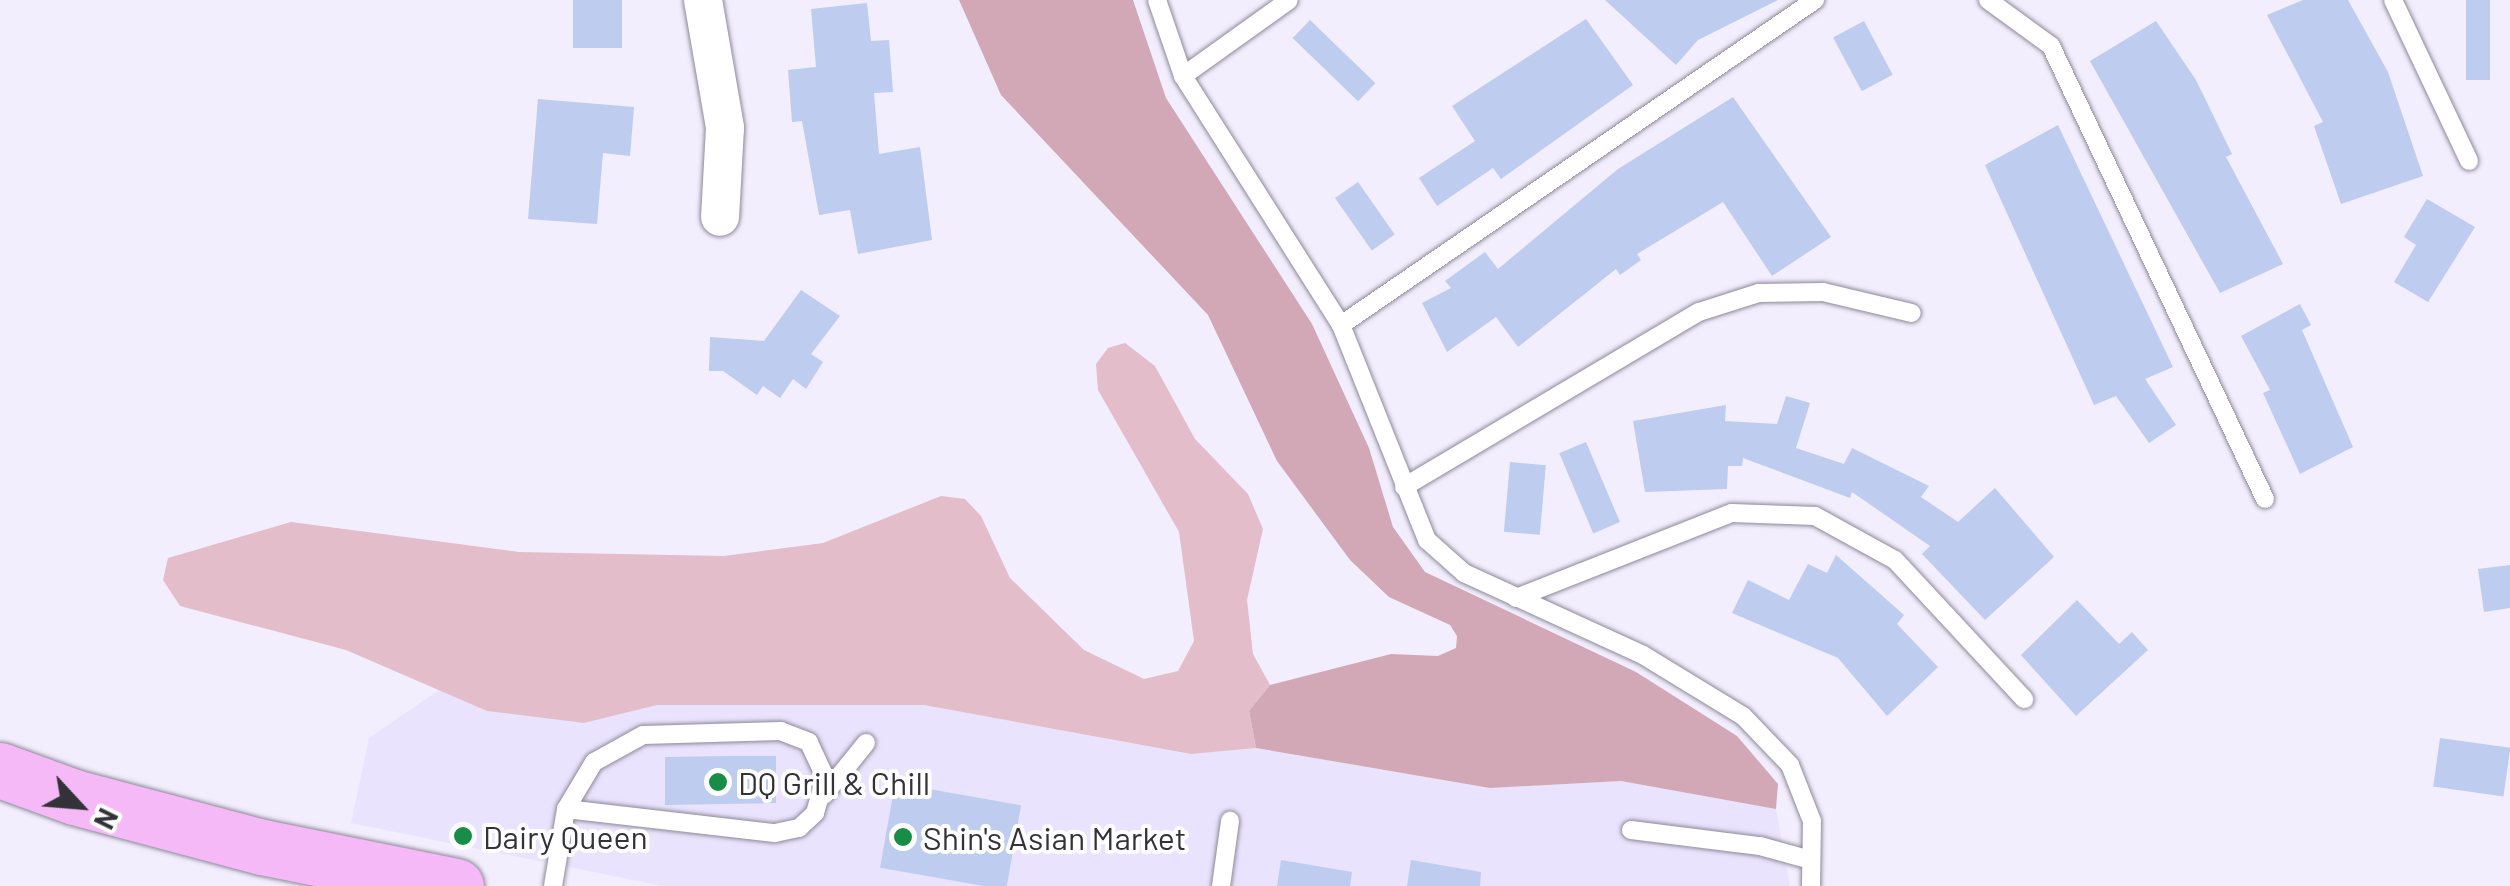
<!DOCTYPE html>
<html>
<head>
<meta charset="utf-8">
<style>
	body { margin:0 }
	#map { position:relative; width:2510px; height:886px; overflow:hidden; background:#f2eefd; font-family:Barlow,sans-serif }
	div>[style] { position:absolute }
	.built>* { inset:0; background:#eae3fd }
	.green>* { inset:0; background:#e4bdca }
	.forest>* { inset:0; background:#d2a8b6 }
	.building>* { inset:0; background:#bdccef; transform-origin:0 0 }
	.roads { filter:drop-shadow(0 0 2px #8d8999) drop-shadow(0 0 2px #8d8999) }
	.lane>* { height:18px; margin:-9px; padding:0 9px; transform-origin:9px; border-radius:9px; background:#fff }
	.street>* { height:38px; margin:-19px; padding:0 19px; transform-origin:19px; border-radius:19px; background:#fff }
	.primary>* { height:55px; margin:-27.5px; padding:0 27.5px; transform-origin:27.5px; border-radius:27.5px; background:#f6b9f7 }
	.dots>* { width:28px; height:28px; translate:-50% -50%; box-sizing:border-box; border:5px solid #fefefe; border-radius:50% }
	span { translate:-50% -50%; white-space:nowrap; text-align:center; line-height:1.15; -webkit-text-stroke:8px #fefefe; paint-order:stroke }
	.poi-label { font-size:32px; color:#343239 }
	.left { translate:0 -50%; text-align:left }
	.north { position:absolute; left:30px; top:756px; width:100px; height:100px; -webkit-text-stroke:8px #fefefe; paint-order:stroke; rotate:116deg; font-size:28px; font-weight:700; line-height:40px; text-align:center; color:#343239 }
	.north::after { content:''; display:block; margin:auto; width:35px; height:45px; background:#343239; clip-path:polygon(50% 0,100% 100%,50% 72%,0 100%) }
</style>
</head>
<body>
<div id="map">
	<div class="built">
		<div style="clip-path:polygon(439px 690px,487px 711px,584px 723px,657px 705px,924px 705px,1190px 754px,1256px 748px,1490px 788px,1621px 781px,1776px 809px,1790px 886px,662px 886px,351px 823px,369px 738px)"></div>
	</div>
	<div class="green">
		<div style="clip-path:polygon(1125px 343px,1155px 366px,1195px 439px,1248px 494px,1263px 529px,1247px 600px,1253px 654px,1270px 685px,1249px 711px,1256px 748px,1191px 754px,924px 705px,657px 705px,584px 723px,487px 711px,346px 650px,180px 606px,163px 580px,168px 558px,291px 522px,519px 552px,724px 556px,823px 543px,941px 496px,965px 499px,981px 516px,1010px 578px,1084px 650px,1144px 679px,1178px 671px,1194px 641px,1179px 532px,1098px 390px,1096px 364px,1108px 348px)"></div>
	</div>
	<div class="forest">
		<div style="clip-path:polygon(959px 0,1133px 0,1166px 98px,1312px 324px,1369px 448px,1393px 527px,1425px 572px,1636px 672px,1737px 736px,1778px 784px,1776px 809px,1621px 781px,1490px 788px,1256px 748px,1249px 711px,1270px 685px,1391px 654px,1438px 656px,1456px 648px,1457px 636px,1450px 625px,1389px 597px,1350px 560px,1277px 461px,1208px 315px,1001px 95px)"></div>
	</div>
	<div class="building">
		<div style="left:573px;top:0;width:49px;height:48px"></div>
		<div style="clip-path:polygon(1605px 0,1778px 0,1698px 40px,1676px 65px)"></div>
		<div style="clip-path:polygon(2303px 0,2348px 0,2388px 72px,2423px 176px,2341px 204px,2314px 126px,2323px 122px,2267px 15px)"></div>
		<div style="left:2466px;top:0;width:24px;height:80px"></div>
		<div style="clip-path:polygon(867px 3px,871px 41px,889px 40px,893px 92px,874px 93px,879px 154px,920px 147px,932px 240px,858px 254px,850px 210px,819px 215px,802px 121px,792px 122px,788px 70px,816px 67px,811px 9px)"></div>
		<div style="clip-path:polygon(1586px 19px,1633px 85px,1501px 179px,1493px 168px,1437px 206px,1419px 178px,1475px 141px,1452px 106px)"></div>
		<div style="left:1310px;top:20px;width:91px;height:25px;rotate:44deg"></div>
		<div style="left:1864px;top:21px;width:61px;height:35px;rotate:62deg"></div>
		<div style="clip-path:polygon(2156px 21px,2196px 80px,2232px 154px,2226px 157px,2283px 264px,2220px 293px,2090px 61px)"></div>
		<div style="clip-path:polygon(1733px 97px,1831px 237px,1772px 276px,1723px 202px,1637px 254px,1641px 260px,1620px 275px,1616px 269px,1518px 347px,1496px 317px,1447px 352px,1422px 303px,1451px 288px,1445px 281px,1485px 252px,1498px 269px,1618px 169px)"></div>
		<div style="clip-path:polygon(538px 99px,634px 107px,630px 156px,603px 153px,597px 224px,528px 219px)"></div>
		<div style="clip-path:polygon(2058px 125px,2173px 367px,2145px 379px,2176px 425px,2149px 443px,2116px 396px,2094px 405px,1985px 165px)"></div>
		<div style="left:1358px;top:182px;width:64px;height:28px;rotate:55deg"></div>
		<div style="clip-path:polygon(2427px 199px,2475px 227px,2428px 302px,2394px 282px,2416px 245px,2404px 237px)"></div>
		<div style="clip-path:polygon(801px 290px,840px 316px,811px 354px,823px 362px,806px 389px,793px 379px,780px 398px,763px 386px,757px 395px,723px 371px,709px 371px,710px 337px,764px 341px)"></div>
		<div style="clip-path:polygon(2300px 304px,2311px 325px,2302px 330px,2353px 447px,2300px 474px,2263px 393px,2270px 390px,2241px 336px)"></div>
		<div style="clip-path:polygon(1786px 396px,1810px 403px,1796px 448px,1844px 464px,1852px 448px,1929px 486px,1921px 497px,1958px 522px,1995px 488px,2054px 557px,1985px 620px,1922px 554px,1930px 546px,1852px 492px,1850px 498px,1743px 458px,1742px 466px,1728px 466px,1727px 489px,1645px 492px,1633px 421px,1726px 405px,1725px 421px,1777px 424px)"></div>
		<div style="left:1586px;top:442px;width:87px;height:29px;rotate:67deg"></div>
		<div style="left:1510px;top:462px;width:36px;height:70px;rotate:5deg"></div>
		<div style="clip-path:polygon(1836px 555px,1904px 615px,1897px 624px,1938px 667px,1887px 716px,1838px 658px,1732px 613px,1748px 580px,1789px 600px,1808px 564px,1827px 573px)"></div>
		<div style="clip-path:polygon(2510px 565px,2510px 608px,2484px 612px,2478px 569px)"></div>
		<div style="clip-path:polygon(2077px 600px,2119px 644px,2132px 632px,2148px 650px,2076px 716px,2021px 655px)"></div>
		<div style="left:2440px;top:738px;width:71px;height:49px;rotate:8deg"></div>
		<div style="clip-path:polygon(729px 756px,776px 756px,776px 803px,665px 805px,665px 757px)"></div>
		<div style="left:895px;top:783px;width:128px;height:86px;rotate:10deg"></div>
		<div style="clip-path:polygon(1281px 860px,1352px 872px,1350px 886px,1277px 886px)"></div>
		<div style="clip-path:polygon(1411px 860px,1481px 872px,1480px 886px,1407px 886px)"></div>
	</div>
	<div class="roads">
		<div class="lane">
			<div style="left:1157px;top:0;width:80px;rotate:71.1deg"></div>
			<div style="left:1183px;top:76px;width:295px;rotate:57.6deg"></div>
			<div style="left:1341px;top:325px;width:232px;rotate:68.2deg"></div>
			<div style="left:1427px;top:540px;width:50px;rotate:41.7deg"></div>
			<div style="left:1464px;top:573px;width:197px;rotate:24.6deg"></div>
			<div style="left:1643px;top:655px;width:117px;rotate:31.4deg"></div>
			<div style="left:1743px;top:716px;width:68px;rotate:46.2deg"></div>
			<div style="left:1790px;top:765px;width:60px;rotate:68.6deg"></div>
			<div style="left:1812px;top:821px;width:65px;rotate:90.9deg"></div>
			<div style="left:1988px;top:0;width:78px;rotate:36.1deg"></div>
			<div style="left:2051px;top:46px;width:501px;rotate:64.71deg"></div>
			<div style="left:2393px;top:0;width:178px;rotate:64.7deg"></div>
			<div style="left:1183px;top:76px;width:130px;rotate:-35.6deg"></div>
			<div style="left:1341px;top:325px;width:575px;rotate:-34.44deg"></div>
			<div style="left:1404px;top:487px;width:343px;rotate:-30.7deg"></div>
			<div style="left:1699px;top:312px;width:63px;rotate:-17.6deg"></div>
			<div style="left:1759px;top:293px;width:64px;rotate:-0.9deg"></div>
			<div style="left:1823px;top:292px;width:91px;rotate:13.3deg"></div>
			<div style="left:1516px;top:598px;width:232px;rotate:-21.5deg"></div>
			<div style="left:1732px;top:513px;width:83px;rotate:2.1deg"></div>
			<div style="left:1815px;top:516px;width:91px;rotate:28.8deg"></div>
			<div style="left:1895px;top:560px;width:190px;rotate:47.1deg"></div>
			<div style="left:824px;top:795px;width:67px;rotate:-51.1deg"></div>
			<div style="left:1631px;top:830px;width:130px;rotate:7.1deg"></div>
			<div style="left:1760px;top:846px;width:53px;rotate:15.4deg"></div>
			<div style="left:553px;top:886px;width:78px;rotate:-80.4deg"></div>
			<div style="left:566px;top:809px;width:210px;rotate:6.6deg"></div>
			<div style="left:775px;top:833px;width:25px;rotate:-12deg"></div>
			<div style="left:799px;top:828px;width:22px;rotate:-43deg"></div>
			<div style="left:815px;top:813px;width:37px;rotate:-74deg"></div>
			<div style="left:825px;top:777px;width:38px;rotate:-115deg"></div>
			<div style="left:809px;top:742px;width:30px;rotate:-159deg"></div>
			<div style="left:781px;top:731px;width:138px;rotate:178.3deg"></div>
			<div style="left:643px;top:735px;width:56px;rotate:151.1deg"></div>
			<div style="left:594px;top:762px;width:55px;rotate:120.8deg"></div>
			<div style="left:1221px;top:886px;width:66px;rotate:-82.1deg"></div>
		</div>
		<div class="street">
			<div style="left:703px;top:0;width:130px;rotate:80.2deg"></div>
			<div style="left:725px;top:128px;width:89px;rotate:93.2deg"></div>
		</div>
		<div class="primary">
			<div style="left:0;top:770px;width:79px;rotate:20deg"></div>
			<div style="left:74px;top:797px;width:195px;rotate:14.9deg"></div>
			<div style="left:262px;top:847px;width:198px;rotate:11.4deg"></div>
		</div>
	</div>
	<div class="dots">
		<div style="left:718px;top:782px;background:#178d48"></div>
		<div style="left:463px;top:836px;background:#178d48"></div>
		<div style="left:903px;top:837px;background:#178d48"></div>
	</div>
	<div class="poi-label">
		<span class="left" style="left:738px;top:782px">DQ Grill &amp; Chill</span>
		<span class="left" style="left:483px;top:836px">Dairy Queen</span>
		<span class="left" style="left:923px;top:837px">Shin's Asian Market</span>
	</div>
	<div class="north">N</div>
</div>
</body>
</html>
